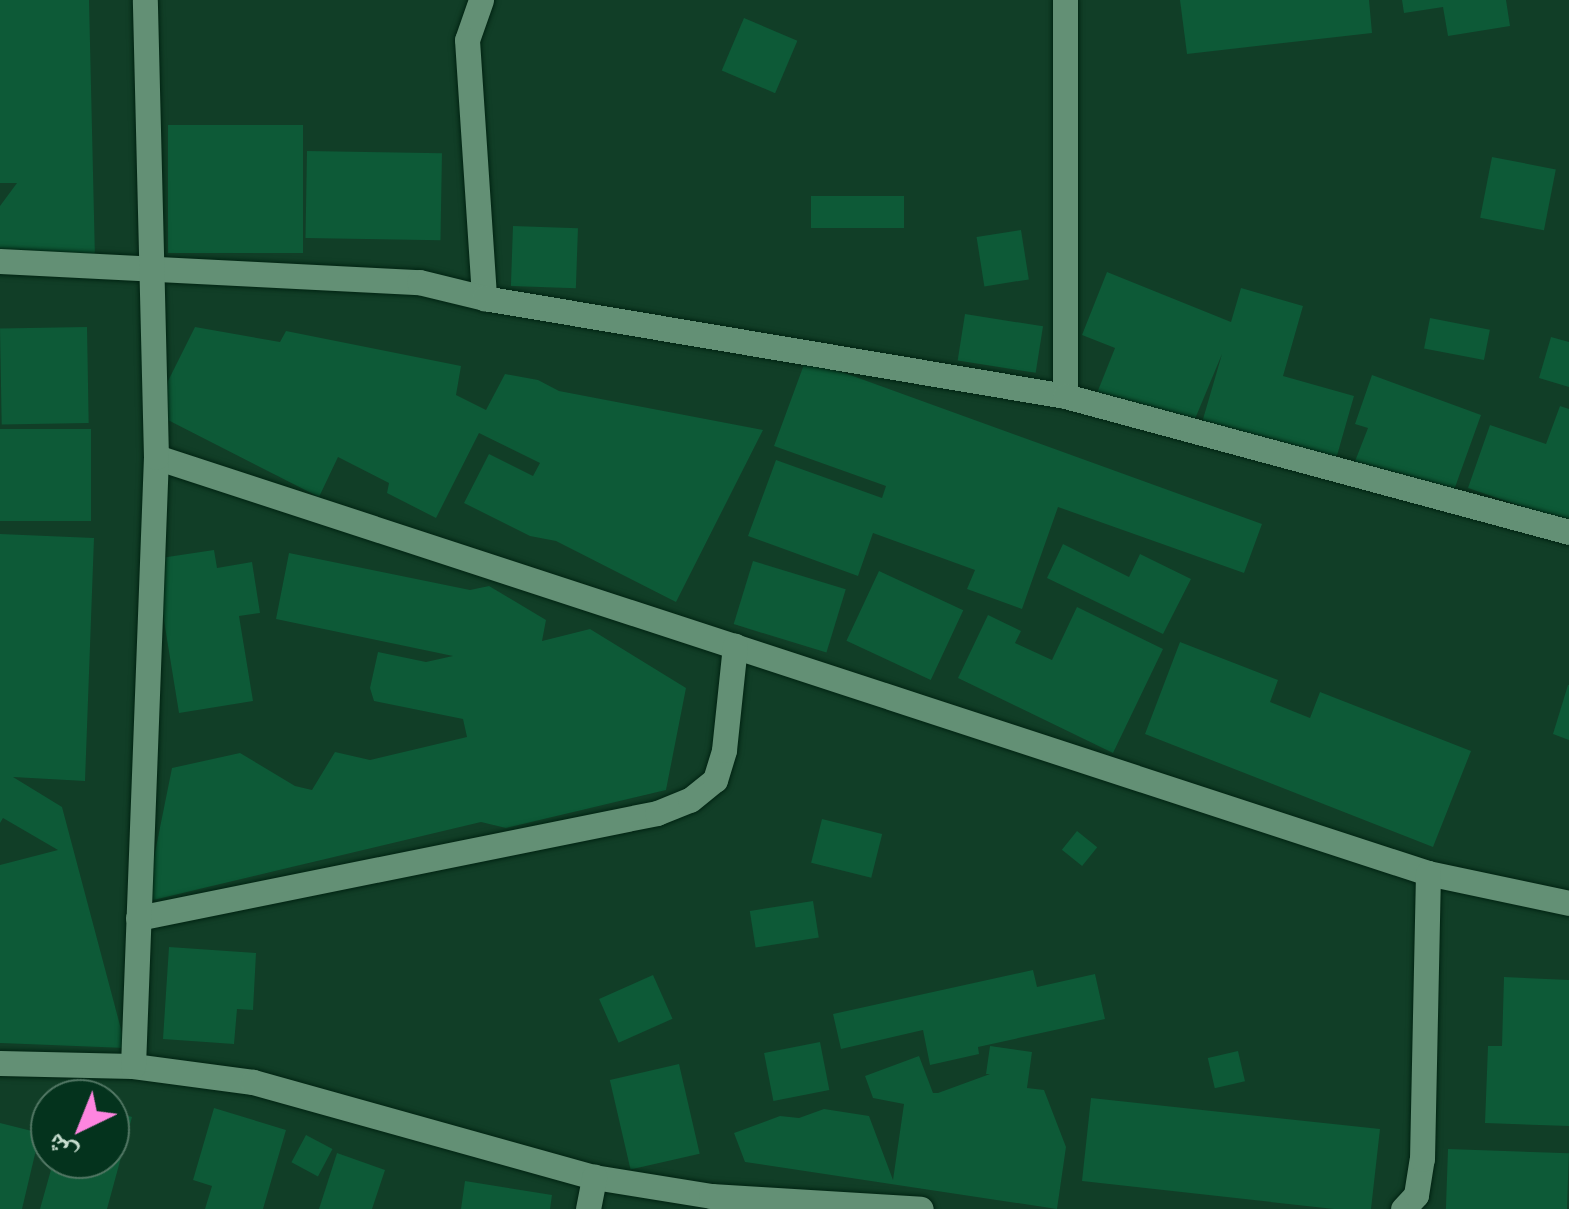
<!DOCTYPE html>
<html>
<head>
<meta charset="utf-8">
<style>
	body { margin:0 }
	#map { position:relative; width:1569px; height:1209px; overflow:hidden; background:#113e27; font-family:Mulish,"Noto Naskh Arabic",sans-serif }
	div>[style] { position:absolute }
	.building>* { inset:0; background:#0d5a37; transform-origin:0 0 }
	.roads { filter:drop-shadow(0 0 2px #012312) drop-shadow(0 0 2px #012312) }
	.minor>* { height:25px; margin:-12.5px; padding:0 12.5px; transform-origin:12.5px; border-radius:12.5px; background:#639075 }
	span { translate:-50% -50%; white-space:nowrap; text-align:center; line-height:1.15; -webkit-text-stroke:8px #04331d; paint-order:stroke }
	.north { position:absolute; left:30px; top:1079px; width:100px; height:100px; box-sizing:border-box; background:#04331d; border:2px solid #527764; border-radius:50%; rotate:223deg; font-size:28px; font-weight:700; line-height:40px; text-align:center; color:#c7decf }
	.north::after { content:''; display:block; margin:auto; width:35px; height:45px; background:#fe85e0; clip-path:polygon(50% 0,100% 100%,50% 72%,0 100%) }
</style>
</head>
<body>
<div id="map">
	<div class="building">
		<div style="clip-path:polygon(0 0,89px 0,95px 259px,0 254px,0 206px,17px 183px,0 183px)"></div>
		<div style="clip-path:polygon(1180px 0,1369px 0,1372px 33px,1187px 54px)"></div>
		<div style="clip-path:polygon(1402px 0,1506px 0,1510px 26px,1448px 36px,1443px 7px,1404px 13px)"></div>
		<div style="left:744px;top:18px;width:58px;height:57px;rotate:23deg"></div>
		<div style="left:168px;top:125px;width:135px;height:128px"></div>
		<div style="left:307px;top:151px;width:135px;height:87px;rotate:1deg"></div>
		<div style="left:1492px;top:157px;width:65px;height:62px;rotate:11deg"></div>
		<div style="left:904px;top:196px;width:32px;height:93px;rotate:90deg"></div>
		<div style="left:513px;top:226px;width:65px;height:60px;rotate:2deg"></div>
		<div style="left:1021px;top:230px;width:50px;height:45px;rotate:81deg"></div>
		<div style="clip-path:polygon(1107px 272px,1231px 322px,1241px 288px,1303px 306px,1283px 376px,1354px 396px,1334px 466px,1201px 426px,1222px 354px,1190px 431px,1097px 393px,1115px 348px,1082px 335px)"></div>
		<div style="left:965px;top:314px;width:79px;height:47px;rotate:9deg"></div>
		<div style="left:1430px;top:318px;width:61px;height:31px;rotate:11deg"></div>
		<div style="left:87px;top:327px;width:96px;height:87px;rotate:89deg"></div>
		<div style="clip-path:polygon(195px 327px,280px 342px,286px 331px,461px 366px,456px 395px,486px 410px,505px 374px,538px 380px,559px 391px,763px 430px,676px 602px,556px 541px,530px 536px,464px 503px,489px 454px,533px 476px,540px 463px,479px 433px,436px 518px,387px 493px,389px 483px,338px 457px,319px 497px,162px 417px,168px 381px)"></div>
		<div style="clip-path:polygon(1551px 337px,1569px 342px,1569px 387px,1539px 378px)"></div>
		<div style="clip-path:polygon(806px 359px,1262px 524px,1244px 573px,1058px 507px,1022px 609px,967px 589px,975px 570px,873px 533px,858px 576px,748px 536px,776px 460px,882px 498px,886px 486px,774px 446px)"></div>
		<div style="clip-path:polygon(1372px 375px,1481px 415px,1449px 504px,1352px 469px,1368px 428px,1355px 424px)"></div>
		<div style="clip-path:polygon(1560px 406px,1569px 409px,1569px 529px,1553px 517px,1468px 488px,1490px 425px,1546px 444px)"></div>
		<div style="left:0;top:429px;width:91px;height:92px"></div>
		<div style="clip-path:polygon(0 534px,94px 538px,85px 781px,13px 777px,62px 807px,126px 1048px,0 1043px,0 865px,58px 850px,3px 818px,0 823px)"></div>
		<div style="clip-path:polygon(1063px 544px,1129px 577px,1140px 554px,1191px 579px,1163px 634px,1047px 578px)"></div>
		<div style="clip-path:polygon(214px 550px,217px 568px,252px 562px,260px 613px,239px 616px,253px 701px,179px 713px,154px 559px)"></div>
		<div style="clip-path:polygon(289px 553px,470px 590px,489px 586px,546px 620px,542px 641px,590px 629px,686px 688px,666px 790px,506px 828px,481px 822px,145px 902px,172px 768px,240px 753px,295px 786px,312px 790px,335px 752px,370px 760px,467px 737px,463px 719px,374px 701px,370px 688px,378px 652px,426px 662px,453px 656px,276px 619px)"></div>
		<div style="left:753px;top:561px;width:97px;height:66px;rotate:17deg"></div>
		<div style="left:879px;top:571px;width:93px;height:77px;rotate:25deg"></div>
		<div style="clip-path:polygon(1077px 607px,1163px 649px,1113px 753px,958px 678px,988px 615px,1021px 631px,1015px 643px,1052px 660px)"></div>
		<div style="clip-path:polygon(1180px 642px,1278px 680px,1270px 702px,1310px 718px,1320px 692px,1471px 751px,1433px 847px,1145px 734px)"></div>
		<div style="clip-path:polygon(1568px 685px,1569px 685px,1569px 740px,1553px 734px)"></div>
		<div style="left:822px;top:819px;width:62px;height:45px;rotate:14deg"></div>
		<div style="left:1077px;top:831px;width:26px;height:24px;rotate:39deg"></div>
		<div style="left:813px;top:901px;width:37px;height:64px;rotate:81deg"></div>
		<div style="clip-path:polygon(169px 947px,256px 953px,253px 1010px,237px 1009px,234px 1044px,163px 1039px)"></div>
		<div style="clip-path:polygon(1033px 970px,1037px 987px,1095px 974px,1105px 1019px,978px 1047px,979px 1054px,930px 1065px,923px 1030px,841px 1049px,833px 1014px)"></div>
		<div style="left:653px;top:975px;width:48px;height:59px;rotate:66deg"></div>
		<div style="clip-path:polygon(1504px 977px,1569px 980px,1569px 1126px,1485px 1123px,1488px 1046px,1502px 1046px)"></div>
		<div style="left:820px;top:1042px;width:49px;height:57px;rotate:79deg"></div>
		<div style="clip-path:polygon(990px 1046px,1032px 1052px,1027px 1088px,1044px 1090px,1066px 1147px,1057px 1209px,745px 1162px,734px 1133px,780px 1116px,799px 1118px,824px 1109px,869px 1116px,893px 1180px,904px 1104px,873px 1098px,865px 1076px,919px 1056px,933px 1093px,938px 1093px,990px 1074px,986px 1074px)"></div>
		<div style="left:1238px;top:1051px;width:31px;height:31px;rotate:77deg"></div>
		<div style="left:679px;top:1064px;width:92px;height:71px;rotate:77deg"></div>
		<div style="clip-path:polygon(1091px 1098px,1380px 1129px,1371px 1209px,1334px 1209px,1082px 1181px)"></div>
		<div style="clip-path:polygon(214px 1108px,286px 1130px,263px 1209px,205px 1209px,212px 1186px,193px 1180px)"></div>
		<div style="clip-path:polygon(110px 1110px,132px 1117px,107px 1209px,40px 1209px,54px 1159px,110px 1159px)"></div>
		<div style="clip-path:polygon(0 1123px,40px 1133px,22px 1209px,0 1209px)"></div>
		<div style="left:306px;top:1135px;width:30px;height:31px;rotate:28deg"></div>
		<div style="left:1448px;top:1149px;width:121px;height:60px;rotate:2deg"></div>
		<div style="clip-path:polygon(337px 1153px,385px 1170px,372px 1209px,319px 1209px)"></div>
		<div style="clip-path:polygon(465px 1181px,552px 1195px,550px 1209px,461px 1209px)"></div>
	</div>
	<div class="roads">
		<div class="minor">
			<div style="left:481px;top:0;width:42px;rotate:109.3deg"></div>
			<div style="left:467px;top:40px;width:259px;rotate:86.2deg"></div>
			<div style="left:1065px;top:0;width:396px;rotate:90deg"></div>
			<div style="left:0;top:261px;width:420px;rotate:2.9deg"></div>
			<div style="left:419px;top:282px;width:67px;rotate:13.8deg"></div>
			<div style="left:484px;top:298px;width:589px;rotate:9.57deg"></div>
			<div style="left:1065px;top:396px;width:522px;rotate:15.1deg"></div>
			<div style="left:156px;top:457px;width:1338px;rotate:18.11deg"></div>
			<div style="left:1428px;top:873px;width:144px;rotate:12deg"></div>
			<div style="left:138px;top:918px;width:530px;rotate:-11.44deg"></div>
			<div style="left:657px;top:813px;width:35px;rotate:-22deg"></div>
			<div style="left:690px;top:800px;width:32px;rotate:-39deg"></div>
			<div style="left:715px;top:780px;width:31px;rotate:-73deg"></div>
			<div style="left:724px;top:750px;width:105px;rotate:-84deg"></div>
			<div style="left:0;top:1063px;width:133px;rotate:1.3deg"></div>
			<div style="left:133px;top:1066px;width:121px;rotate:7.6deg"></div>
			<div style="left:253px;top:1082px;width:354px;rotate:15.6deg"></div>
			<div style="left:594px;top:1177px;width:119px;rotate:9.2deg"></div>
			<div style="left:711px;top:1196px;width:210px;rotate:3.5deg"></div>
			<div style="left:133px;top:1066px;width:609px;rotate:-87.84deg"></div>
			<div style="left:156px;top:457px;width:457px;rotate:-91.4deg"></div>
			<div style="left:588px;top:1209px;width:33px;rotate:-79deg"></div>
			<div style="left:1403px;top:1209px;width:19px;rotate:-47deg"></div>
			<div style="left:1416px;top:1195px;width:36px;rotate:-81deg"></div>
			<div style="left:1422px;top:1159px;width:286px;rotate:-88.8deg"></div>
		</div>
	</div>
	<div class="north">ش</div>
</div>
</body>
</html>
